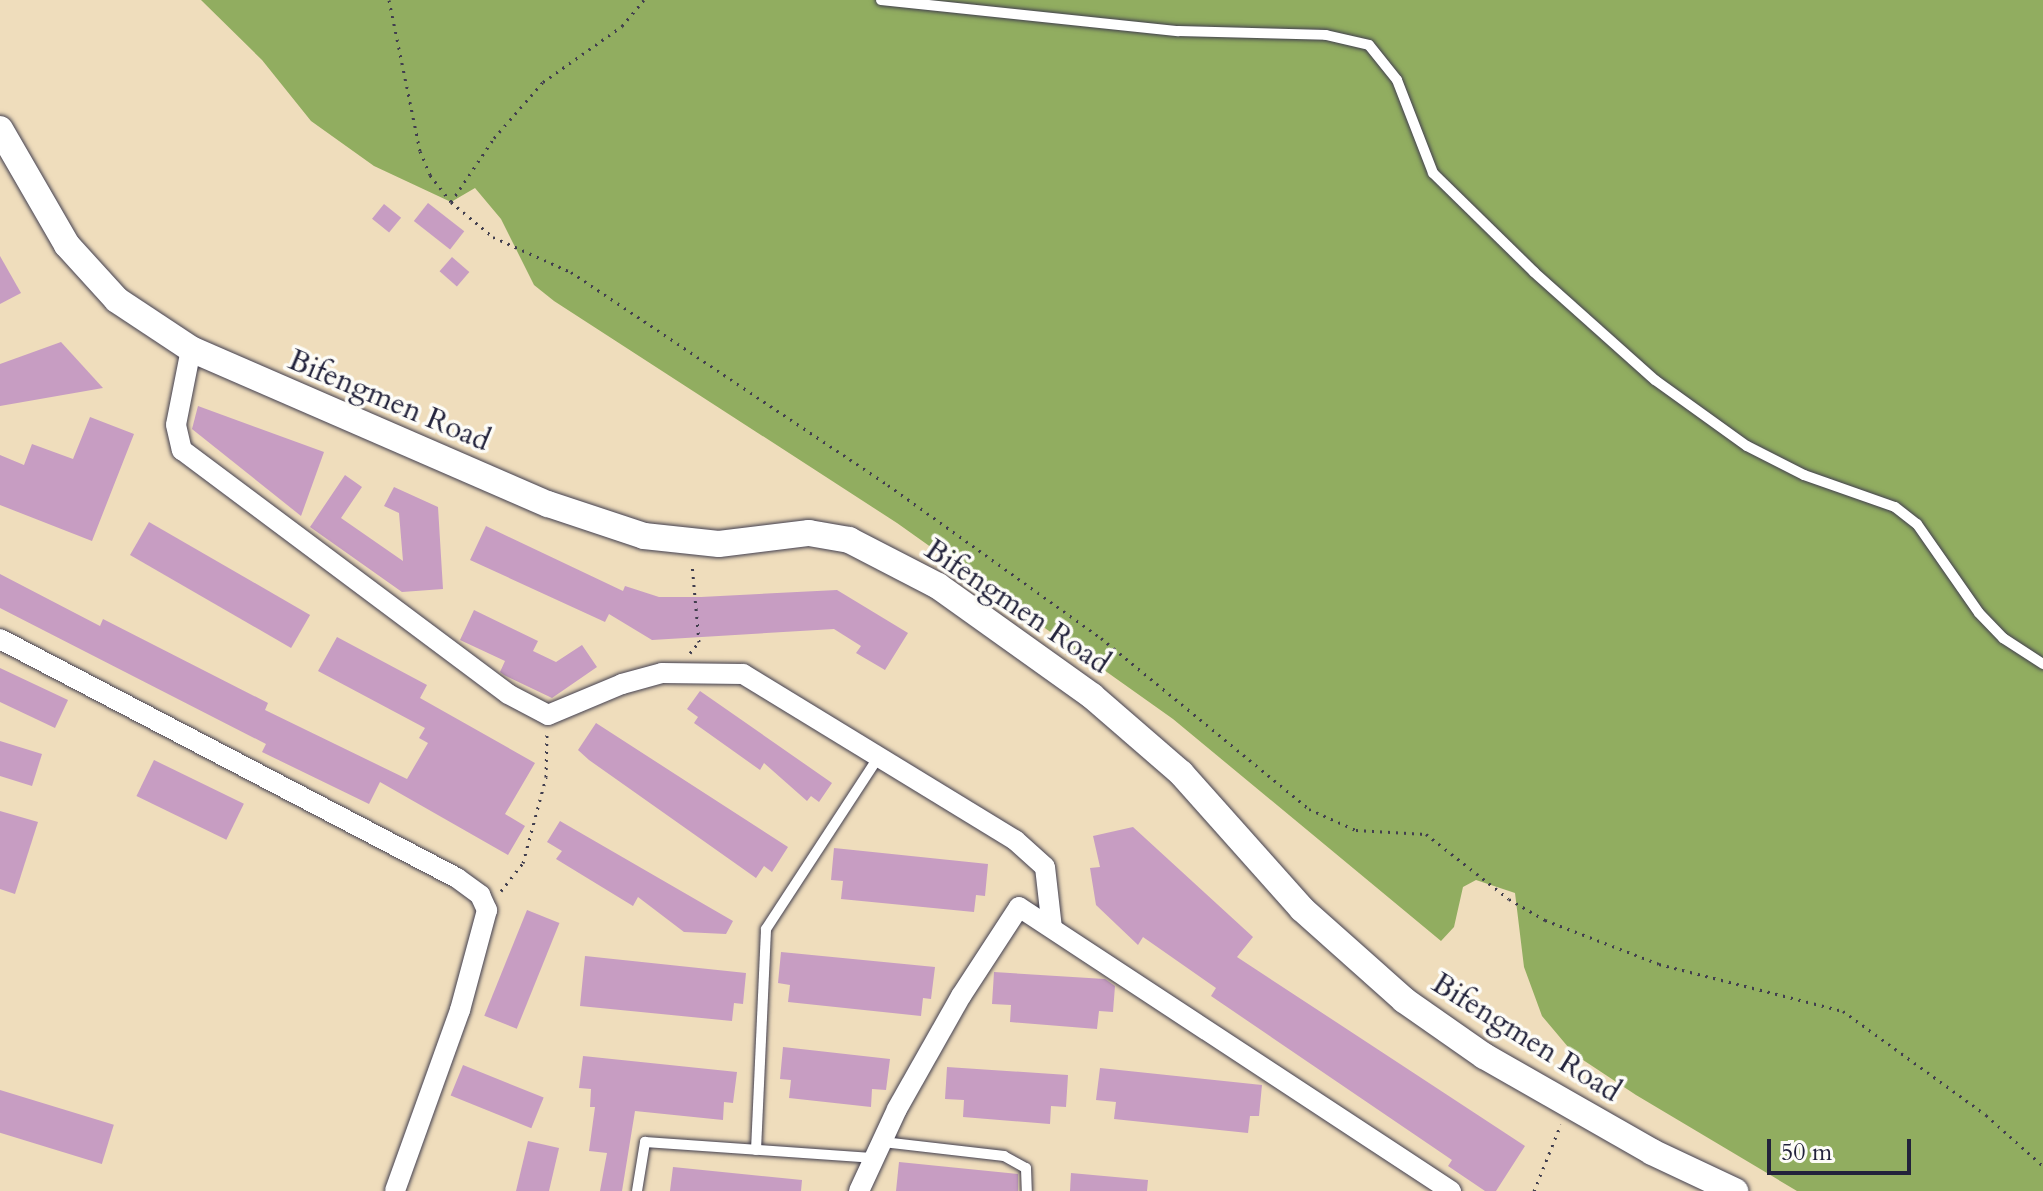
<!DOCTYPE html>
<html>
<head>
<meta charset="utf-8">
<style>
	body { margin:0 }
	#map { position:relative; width:2043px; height:1191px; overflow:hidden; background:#efddbc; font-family:Cardo,serif }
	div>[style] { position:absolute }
	.forest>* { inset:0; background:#91ad60 }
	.building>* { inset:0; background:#c79dc2; transform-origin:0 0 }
	.path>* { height:3px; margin-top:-1.5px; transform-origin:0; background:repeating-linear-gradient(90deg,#413e4e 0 2px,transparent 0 8px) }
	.roads { filter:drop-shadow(0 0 2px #413e4e) drop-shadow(0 0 2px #413e4e) }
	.service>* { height:10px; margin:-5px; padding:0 5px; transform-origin:5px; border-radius:5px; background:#fff }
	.minor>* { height:20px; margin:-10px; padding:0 10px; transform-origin:10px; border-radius:10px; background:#fff }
	.tertiary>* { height:26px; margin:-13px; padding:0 13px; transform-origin:13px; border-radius:13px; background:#fff }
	span { translate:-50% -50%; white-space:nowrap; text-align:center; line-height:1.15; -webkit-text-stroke:7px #fdfcf7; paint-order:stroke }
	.street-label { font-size:30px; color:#22223b }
	.scale { position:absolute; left:1767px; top:1139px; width:144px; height:36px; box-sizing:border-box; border:4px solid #22223b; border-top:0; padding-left:10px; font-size:24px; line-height:28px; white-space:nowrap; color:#22223b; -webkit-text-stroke:6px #fdfcf7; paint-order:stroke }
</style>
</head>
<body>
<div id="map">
	<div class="forest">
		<div style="clip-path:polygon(201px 0,2043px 0,2043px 1191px,1797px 1191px,1636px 1095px,1574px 1054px,1542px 1016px,1524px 967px,1515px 893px,1476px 880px,1463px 887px,1454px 927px,1441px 941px,1173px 719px,897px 523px,554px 301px,534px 285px,501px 219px,475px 188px,451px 202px,374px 166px,311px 121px,262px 60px)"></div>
	</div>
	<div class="building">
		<div style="left:428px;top:203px;width:46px;height:23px;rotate:38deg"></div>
		<div style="left:384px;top:204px;width:22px;height:19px;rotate:39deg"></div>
		<div style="clip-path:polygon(0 256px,21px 293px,0 304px)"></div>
		<div style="left:452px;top:257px;width:23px;height:19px;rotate:41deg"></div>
		<div style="clip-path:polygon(61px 342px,103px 388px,0 406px,0 364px)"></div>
		<div style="clip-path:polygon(198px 406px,324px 452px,301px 516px,192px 429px)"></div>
		<div style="clip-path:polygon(90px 417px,134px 434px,92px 541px,0 505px,0 455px,24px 465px,32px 444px,73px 459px)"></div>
		<div style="clip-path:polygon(345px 475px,362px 487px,341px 518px,403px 561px,399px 513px,384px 506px,394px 487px,438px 507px,443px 589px,402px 592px,310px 527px)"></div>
		<div style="left:149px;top:522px;width:186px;height:38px;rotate:30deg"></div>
		<div style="clip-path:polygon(486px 526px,623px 591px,625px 586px,659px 597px,701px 597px,837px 590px,908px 633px,885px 670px,856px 653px,861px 646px,834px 629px,652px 640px,609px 614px,605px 622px,470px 560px)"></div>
		<div style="clip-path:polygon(0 574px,100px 626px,103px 619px,268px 703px,265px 710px,407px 779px,428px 743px,419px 738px,425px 728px,318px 671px,337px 637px,427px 685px,420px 698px,535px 763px,505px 814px,525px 826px,508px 855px,380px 782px,369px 804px,262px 752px,266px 744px,0 608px)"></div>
		<div style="clip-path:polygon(474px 610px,538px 641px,533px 651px,556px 662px,582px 645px,597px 667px,552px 698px,504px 675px,500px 672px,505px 661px,460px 640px)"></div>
		<div style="clip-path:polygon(0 668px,68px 700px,55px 728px,0 702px)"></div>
		<div style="clip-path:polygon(700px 691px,832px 783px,819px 802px,811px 796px,807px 801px,764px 763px,760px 770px,694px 723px,698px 717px,687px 709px)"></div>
		<div style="clip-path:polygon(596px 723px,788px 847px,772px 872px,764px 866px,756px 878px,589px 760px,578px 750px)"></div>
		<div style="clip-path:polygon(0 741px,42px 754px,32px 786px,0 776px)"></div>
		<div style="left:154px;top:760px;width:100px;height:40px;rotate:26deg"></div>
		<div style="clip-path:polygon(0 811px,38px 822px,15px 894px,0 889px)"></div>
		<div style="clip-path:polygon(560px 821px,733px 921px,726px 934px,684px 932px,638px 897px,633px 906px,556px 859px,562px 851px,547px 842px)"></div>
		<div style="clip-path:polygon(1133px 827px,1253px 937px,1237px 957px,1525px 1146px,1496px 1191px,1485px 1191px,1448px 1166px,1452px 1160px,1211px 996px,1216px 988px,1143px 937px,1138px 945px,1096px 905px,1090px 868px,1100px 867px,1093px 836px)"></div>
		<div style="clip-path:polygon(834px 848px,988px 864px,985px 896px,976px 895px,974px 912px,841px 899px,843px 881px,831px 880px)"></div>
		<div style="left:527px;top:910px;width:35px;height:114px;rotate:22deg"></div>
		<div style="clip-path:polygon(781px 952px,935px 967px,931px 999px,923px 998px,921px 1016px,788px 1002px,790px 985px,778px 983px)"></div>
		<div style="clip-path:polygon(585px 956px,746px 973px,743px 1004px,734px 1003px,732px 1021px,580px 1006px)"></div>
		<div style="clip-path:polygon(994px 972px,1105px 979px,1115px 986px,1113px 1012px,1099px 1011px,1097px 1029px,1010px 1022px,1011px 1005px,992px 1004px)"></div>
		<div style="clip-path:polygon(783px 1047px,890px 1059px,886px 1090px,872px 1089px,871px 1107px,789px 1098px,791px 1080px,780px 1079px)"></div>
		<div style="clip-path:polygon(583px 1056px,737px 1072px,733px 1103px,724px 1102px,723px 1120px,635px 1111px,622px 1191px,600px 1191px,607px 1153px,589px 1151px,595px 1107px,590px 1107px,591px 1089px,579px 1088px)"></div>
		<div style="left:463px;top:1065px;width:87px;height:33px;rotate:22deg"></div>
		<div style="clip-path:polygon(947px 1067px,1068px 1075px,1066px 1107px,1051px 1106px,1050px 1124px,963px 1117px,964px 1100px,945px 1099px)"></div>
		<div style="clip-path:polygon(1100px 1068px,1262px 1085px,1259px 1116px,1250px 1116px,1248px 1133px,1114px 1119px,1116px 1102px,1096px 1100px)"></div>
		<div style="left:0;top:1090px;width:119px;height:41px;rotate:17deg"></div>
		<div style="clip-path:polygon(528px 1141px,559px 1148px,549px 1191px,516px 1191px)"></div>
		<div style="clip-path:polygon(899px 1162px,1018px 1174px,1018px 1191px,896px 1191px)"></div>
		<div style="clip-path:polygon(673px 1167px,802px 1180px,801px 1191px,670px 1191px)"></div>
		<div style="clip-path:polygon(1071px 1173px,1148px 1180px,1147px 1191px,1070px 1191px)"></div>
	</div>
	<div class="path">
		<div style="left:389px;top:0;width:154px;rotate:78.4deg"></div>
		<div style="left:420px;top:151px;width:26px;rotate:67deg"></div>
		<div style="left:430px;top:175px;width:34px;rotate:52deg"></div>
		<div style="left:451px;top:202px;width:55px;rotate:39.8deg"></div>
		<div style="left:493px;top:237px;width:85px;rotate:24.2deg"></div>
		<div style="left:571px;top:272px;width:382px;rotate:33.9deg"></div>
		<div style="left:888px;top:485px;width:262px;rotate:35.7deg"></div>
		<div style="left:1101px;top:638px;width:269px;rotate:39.4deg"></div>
		<div style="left:1309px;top:809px;width:51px;rotate:24.1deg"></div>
		<div style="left:1356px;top:830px;width:70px;rotate:3.3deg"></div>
		<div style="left:1426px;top:834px;width:105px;rotate:38.1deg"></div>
		<div style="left:1509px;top:899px;width:42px;rotate:30.3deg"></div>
		<div style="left:1545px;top:920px;width:122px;rotate:21.1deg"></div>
		<div style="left:1659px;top:964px;width:190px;rotate:14.3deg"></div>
		<div style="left:1843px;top:1011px;width:177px;rotate:36deg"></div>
		<div style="left:1986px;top:1115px;width:76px;rotate:41.8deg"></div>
		<div style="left:451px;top:202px;width:77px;rotate:-56.1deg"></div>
		<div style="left:494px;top:138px;width:74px;rotate:-48.8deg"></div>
		<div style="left:543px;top:82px;width:97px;rotate:-35.3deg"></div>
		<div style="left:622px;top:26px;width:34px;rotate:-50deg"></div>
		<div style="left:690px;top:653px;width:14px;rotate:-51deg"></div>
		<div style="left:699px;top:642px;width:78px;rotate:-95.1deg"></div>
		<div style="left:501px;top:891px;width:36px;rotate:-52deg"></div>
		<div style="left:523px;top:863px;width:89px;rotate:-75deg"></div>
		<div style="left:546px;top:777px;width:44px;rotate:-88.7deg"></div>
		<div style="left:1534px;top:1191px;width:72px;rotate:-68.1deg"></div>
	</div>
	<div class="roads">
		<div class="service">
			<div style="left:881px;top:0;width:299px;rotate:6deg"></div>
			<div style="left:1178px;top:31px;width:148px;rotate:1.5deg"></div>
			<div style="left:1326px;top:35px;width:44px;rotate:13.1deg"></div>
			<div style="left:1369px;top:45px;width:45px;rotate:51.3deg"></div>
			<div style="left:1397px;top:80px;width:100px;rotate:68.8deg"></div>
			<div style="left:1433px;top:173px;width:141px;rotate:44.4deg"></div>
			<div style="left:1534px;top:272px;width:162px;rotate:41.8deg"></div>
			<div style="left:1655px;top:380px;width:113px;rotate:35.7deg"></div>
			<div style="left:1747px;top:446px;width:64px;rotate:27deg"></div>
			<div style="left:1804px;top:475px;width:96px;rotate:19.4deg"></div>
			<div style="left:1895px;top:507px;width:28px;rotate:38deg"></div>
			<div style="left:1917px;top:524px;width:108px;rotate:55.1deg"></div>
			<div style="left:1979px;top:613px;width:35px;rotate:46deg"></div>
			<div style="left:2003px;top:638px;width:48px;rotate:33deg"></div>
			<div style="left:883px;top:1142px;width:122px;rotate:6.6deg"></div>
			<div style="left:1004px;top:1156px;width:25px;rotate:29deg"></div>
			<div style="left:1026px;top:1168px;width:23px;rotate:88deg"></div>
			<div style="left:756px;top:1150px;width:221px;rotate:-87.4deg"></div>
			<div style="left:766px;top:929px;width:207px;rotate:-56.8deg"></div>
			<div style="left:637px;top:1191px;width:50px;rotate:-80.7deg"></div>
			<div style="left:645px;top:1142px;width:231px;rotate:4deg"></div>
		</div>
		<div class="minor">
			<div style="left:191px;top:349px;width:77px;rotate:101.2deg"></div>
			<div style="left:176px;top:425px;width:26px;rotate:77deg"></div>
			<div style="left:182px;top:450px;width:407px;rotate:36.8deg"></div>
			<div style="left:508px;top:694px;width:45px;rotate:27.7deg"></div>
			<div style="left:548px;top:715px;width:80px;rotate:-22.7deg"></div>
			<div style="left:622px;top:684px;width:41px;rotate:-15.4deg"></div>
			<div style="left:662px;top:673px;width:81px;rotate:0.7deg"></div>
			<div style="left:743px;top:674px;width:319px;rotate:31.4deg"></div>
			<div style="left:1015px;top:840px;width:40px;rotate:42deg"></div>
			<div style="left:1045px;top:867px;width:61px;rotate:83.5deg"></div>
			<div style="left:0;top:639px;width:516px;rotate:27.61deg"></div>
			<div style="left:457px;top:878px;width:29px;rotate:36deg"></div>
			<div style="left:480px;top:895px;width:17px;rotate:65deg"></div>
			<div style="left:487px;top:910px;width:104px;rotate:105.1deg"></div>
			<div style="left:460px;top:1010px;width:192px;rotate:109.8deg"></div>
			<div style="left:859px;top:1191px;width:90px;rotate:-65.1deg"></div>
			<div style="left:897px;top:1109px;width:130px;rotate:-60.5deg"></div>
			<div style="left:961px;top:996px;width:106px;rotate:-56.9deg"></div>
			<div style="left:1019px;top:907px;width:517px;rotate:33.32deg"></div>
		</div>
		<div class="tertiary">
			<div style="left:0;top:129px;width:134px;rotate:60deg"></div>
			<div style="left:67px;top:245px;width:74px;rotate:47.7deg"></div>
			<div style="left:117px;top:300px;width:89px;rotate:33.5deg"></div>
			<div style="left:191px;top:349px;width:389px;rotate:23.5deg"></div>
			<div style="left:548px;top:504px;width:101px;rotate:18.4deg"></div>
			<div style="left:644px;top:536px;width:75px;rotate:6.1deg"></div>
			<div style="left:719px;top:544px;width:91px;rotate:-7deg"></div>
			<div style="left:809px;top:533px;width:41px;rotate:9.9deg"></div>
			<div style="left:849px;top:540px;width:100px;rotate:27.3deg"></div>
			<div style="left:938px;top:586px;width:189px;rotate:35.5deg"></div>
			<div style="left:1092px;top:696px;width:118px;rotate:40.9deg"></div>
			<div style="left:1181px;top:773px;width:182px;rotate:48.3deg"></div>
			<div style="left:1302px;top:909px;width:137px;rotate:41.7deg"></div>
			<div style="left:1404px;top:1000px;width:98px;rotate:35deg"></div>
			<div style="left:1484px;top:1056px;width:193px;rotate:29.7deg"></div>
			<div style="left:1652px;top:1152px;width:92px;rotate:25.2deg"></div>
		</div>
	</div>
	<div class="street-label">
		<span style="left:389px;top:401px;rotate:23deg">Bifengmen Road</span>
		<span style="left:1017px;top:607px;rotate:34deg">Bifengmen Road</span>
		<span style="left:1526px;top:1038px;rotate:32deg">Bifengmen Road</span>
	</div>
	<div class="scale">50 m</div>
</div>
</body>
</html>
